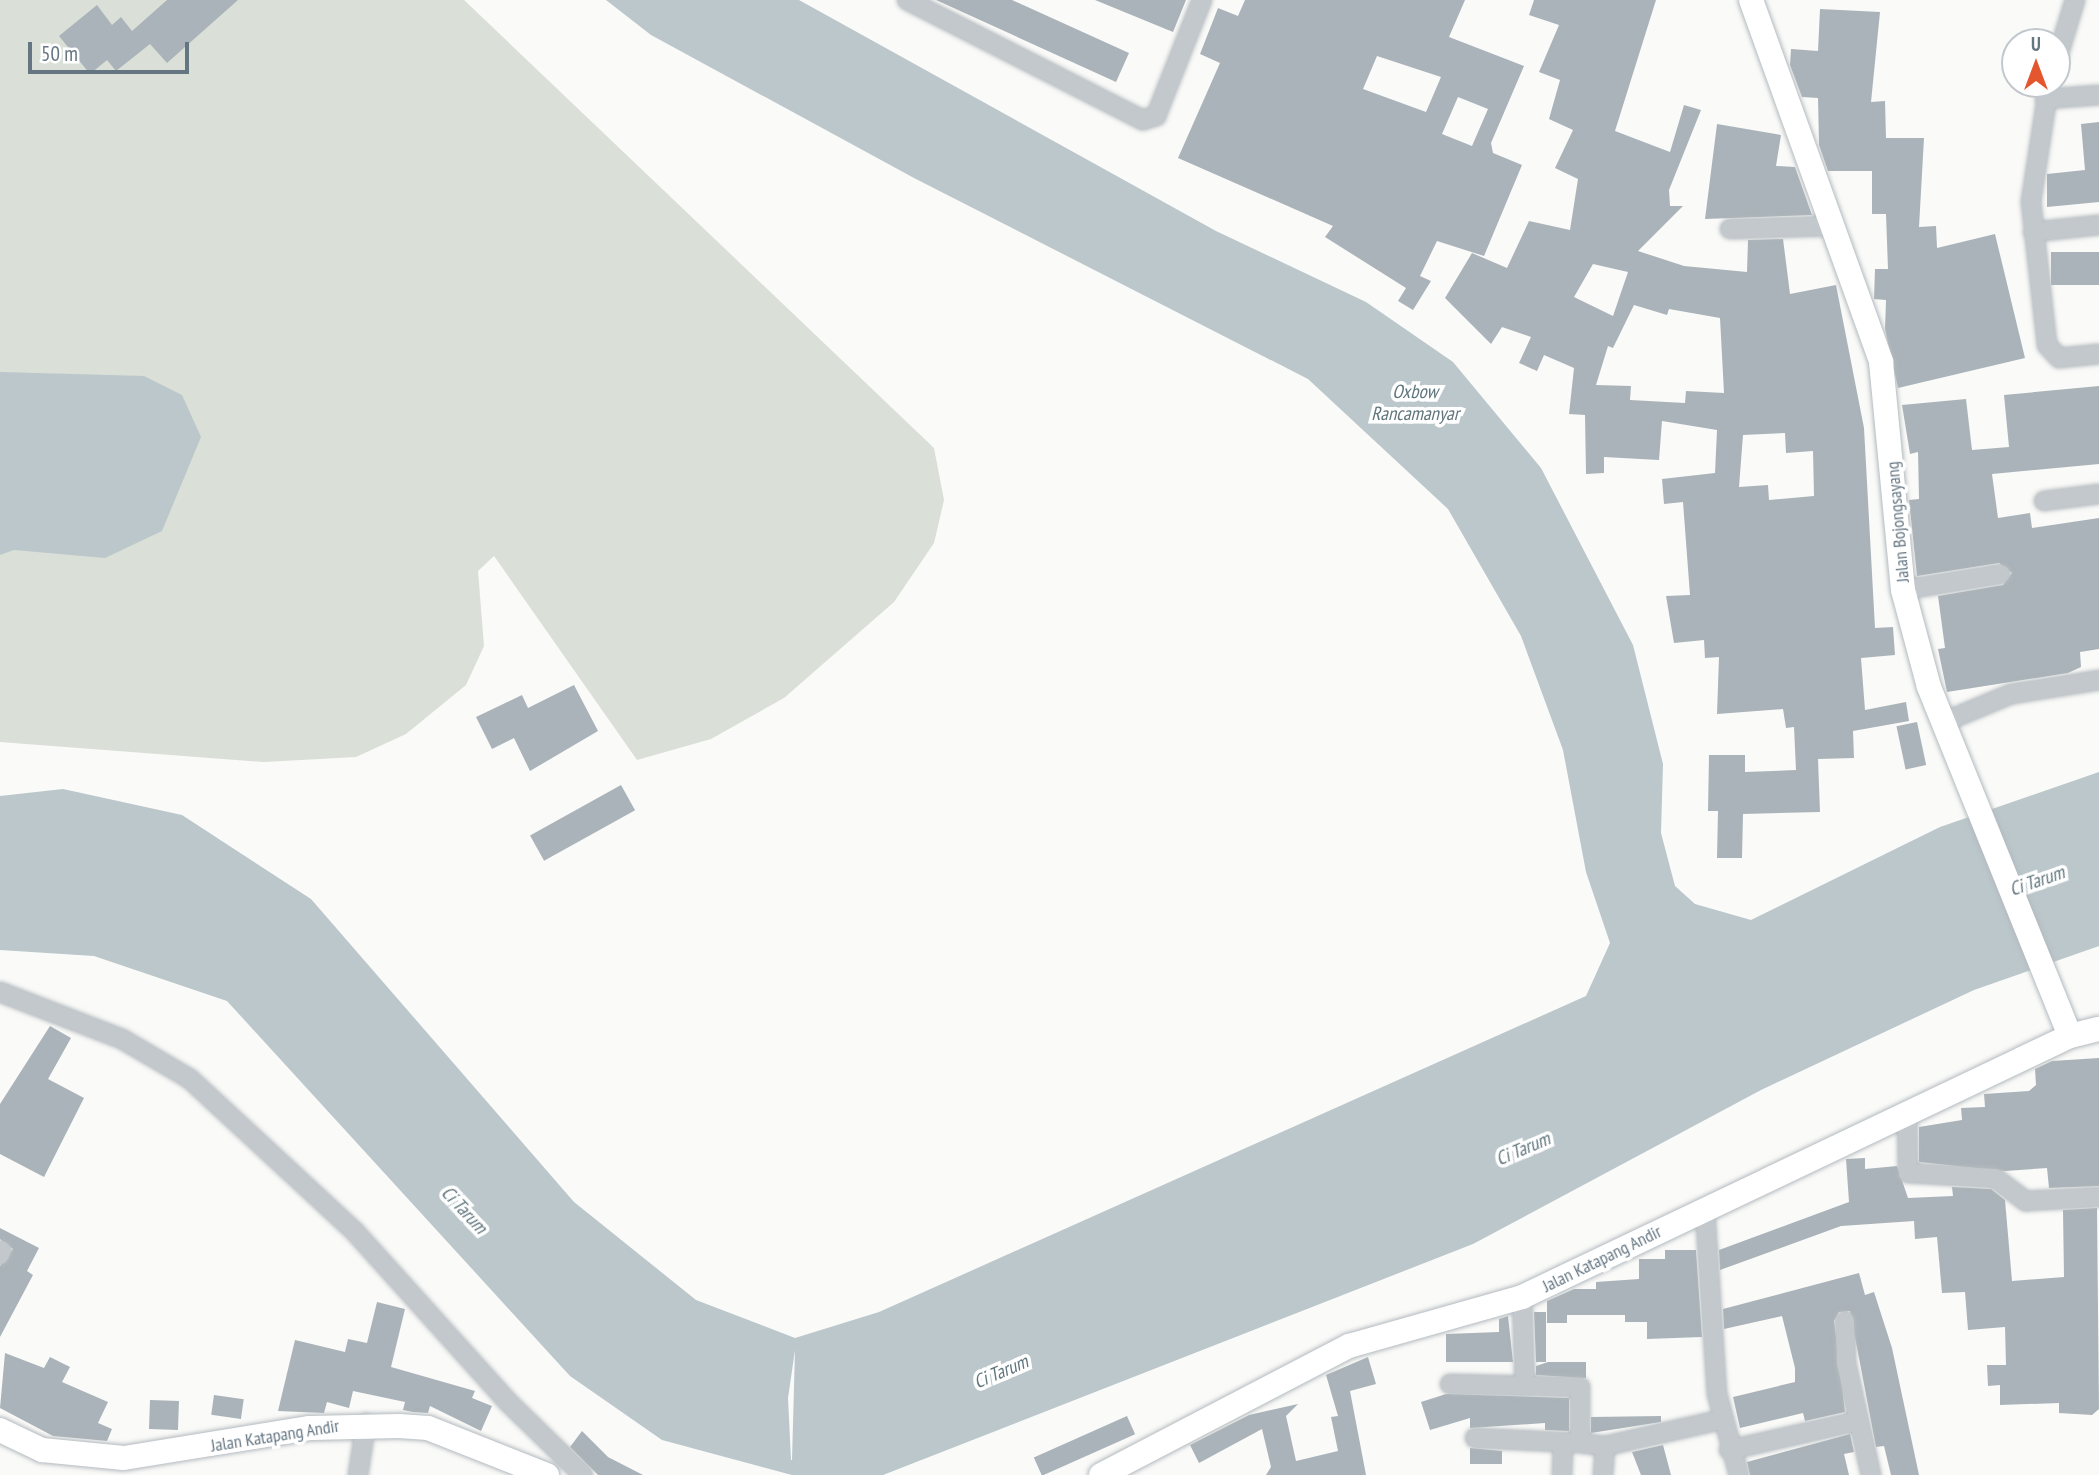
<!DOCTYPE html>
<html>
<head>
<meta charset="utf-8">
<style>
	body { margin:0 }
	#map { position:relative; width:2099px; height:1475px; overflow:hidden; background:#fafaf8; font-family:"PT Sans Narrow",sans-serif }
	div>[style] { position:absolute }
	.green>* { inset:0; background:#dadfd7 }
	.water>* { inset:0; background:#bbc7cb }
	.building>* { inset:0; background:#aab3b9; transform-origin:0 0 }
	.roads { filter:drop-shadow(0 0 2px #b3babf) drop-shadow(0 0 2px #b3babf) }
	.street>* { height:18px; margin:-9px; padding:0 9px; transform-origin:9px; border-radius:9px; background:#c3c8cc }
	.secondary>* { height:24px; margin:-12px; padding:0 12px; transform-origin:12px; border-radius:12px; background:#fff }
	span { translate:-50% -50%; white-space:nowrap; text-align:center; line-height:1.15; -webkit-text-stroke:7px #fff; paint-order:stroke }
	.street-label { font-size:18px; color:#657683 }
	.water-label { font-size:19px; color:#60757c; font-style:italic }
	.north { position:absolute; left:2001px; top:28px; width:70px; height:70px; box-sizing:border-box; background:#fff; border:2px solid #c1c8cd; border-radius:50%; rotate:0deg; font-size:19px; font-weight:700; line-height:28px; text-align:center; color:#657683 }
	.north::after { content:''; display:block; margin:auto; width:24px; height:32px; background:#e4572e; clip-path:polygon(50% 0,100% 100%,50% 72%,0 100%) }
	.scale { position:absolute; left:28px; top:42px; width:161px; height:32px; box-sizing:border-box; border:4px solid #657683; border-top:0; padding-left:9px; font-size:21px; line-height:24px; white-space:nowrap; color:#657683; -webkit-text-stroke:5px #fff; paint-order:stroke }
</style>
</head>
<body>
<div id="map">
	<div class="green">
		<div style="clip-path:polygon(0 0,464px 0,934px 448px,944px 500px,934px 543px,894px 602px,784px 698px,711px 739px,637px 760px,494px 556px,478px 571px,484px 646px,466px 685px,406px 734px,356px 757px,264px 762px,0 742px)"></div>
	</div>
	<div class="water">
		<div style="clip-path:polygon(evenodd,606px 0,799px 0,1216px 231px,1366px 302px,1453px 362px,1541px 468px,1633px 645px,1663px 764px,1661px 833px,1675px 886px,1695px 904px,1751px 920px,1940px 827px,2099px 772px,2099px 946px,1974px 990px,1761px 1090px,1473px 1244px,883px 1475px,792px 1475px,662px 1440px,570px 1376px,227px 1001px,94px 956px,0 950px,0 796px,63px 789px,182px 815px,311px 899px,574px 1202px,696px 1300px,795px 1338px,879px 1312px,1586px 996px,1610px 943px,1586px 872px,1563px 750px,1521px 636px,1448px 509px,1308px 379px,914px 178px,651px 35px,606px 0,795px 1350px,792px 1460px,791px 1460px,788px 1398px,795px 1350px)"></div>
		<div style="clip-path:polygon(0 372px,144px 376px,182px 395px,201px 437px,162px 531px,105px 558px,14px 550px,0 555px)"></div>
	</div>
	<div class="building">
		<div style="clip-path:polygon(167px 0,238px 0,167px 63px,150px 44px,116px 71px,107px 60px,90px 74px,59px 36px,97px 5px,112px 25px,121px 17px,132px 31px)"></div>
		<div style="clip-path:polygon(936px 0,1012px 0,1129px 53px,1116px 82px)"></div>
		<div style="clip-path:polygon(1095px 0,1186px 0,1173px 32px)"></div>
		<div style="clip-path:polygon(evenodd,1245px 0,1465px 0,1449px 37px,1524px 66px,1491px 143px,1493px 153px,1522px 165px,1484px 256px,1437px 241px,1420px 276px,1431px 281px,1413px 310px,1398px 301px,1406px 288px,1325px 237px,1333px 226px,1178px 158px,1220px 63px,1200px 54px,1218px 8px,1238px 16px,1245px 0,1377px 56px,1441px 77px,1426px 112px,1363px 89px,1377px 56px,1245px 0,1458px 97px,1488px 109px,1472px 146px,1442px 134px,1458px 97px)"></div>
		<div style="clip-path:polygon(evenodd,1534px 0,1656px 0,1615px 131px,1670px 152px,1684px 105px,1701px 110px,1669px 190px,1670px 206px,1683px 206px,1638px 251px,1684px 266px,1747px 272px,1748px 240px,1783px 239px,1790px 294px,1836px 285px,1864px 428px,1875px 628px,1893px 627px,1895px 655px,1861px 658px,1865px 710px,1906px 702px,1909px 721px,1853px 731px,1854px 758px,1818px 759px,1820px 812px,1743px 814px,1742px 858px,1717px 858px,1718px 811px,1708px 811px,1709px 755px,1745px 755px,1745px 772px,1796px 770px,1794px 727px,1786px 728px,1783px 709px,1717px 714px,1719px 657px,1705px 658px,1704px 640px,1674px 643px,1666px 596px,1690px 595px,1683px 502px,1664px 504px,1662px 479px,1715px 473px,1717px 430px,1662px 421px,1659px 460px,1604px 457px,1604px 473px,1586px 474px,1585px 415px,1569px 414px,1574px 368px,1544px 355px,1537px 371px,1519px 363px,1531px 337px,1502px 327px,1491px 344px,1445px 298px,1472px 253px,1507px 268px,1529px 221px,1570px 230px,1578px 179px,1555px 168px,1573px 130px,1549px 119px,1560px 80px,1539px 72px,1559px 25px,1529px 15px,1534px 0,1593px 264px,1628px 272px,1613px 316px,1574px 297px,1593px 264px,1534px 0,1634px 305px,1667px 315px,1669px 309px,1720px 318px,1724px 393px,1686px 391px,1685px 403px,1630px 400px,1631px 386px,1596px 385px,1608px 346px,1613px 348px,1634px 305px,1534px 0,1785px 433px,1786px 453px,1813px 451px,1814px 496px,1769px 500px,1768px 485px,1739px 487px,1743px 435px,1785px 433px)"></div>
		<div style="clip-path:polygon(1820px 9px,1880px 12px,1871px 102px,1885px 101px,1886px 138px,1924px 138px,1919px 227px,1936px 226px,1937px 248px,1995px 234px,2025px 358px,1898px 388px,1885px 329px,1886px 300px,1874px 299px,1875px 269px,1888px 269px,1886px 214px,1872px 214px,1872px 171px,1828px 171px,1819px 145px,1818px 98px,1802px 97px,1790px 65px,1791px 49px,1818px 51px)"></div>
		<div style="clip-path:polygon(2099px 122px,2099px 202px,2047px 207px,2047px 174px,2085px 170px,2081px 124px)"></div>
		<div style="clip-path:polygon(1717px 124px,1781px 135px,1776px 166px,1795px 167px,1812px 215px,1705px 219px)"></div>
		<div style="left:2099px;top:252px;width:33px;height:48px;rotate:90deg"></div>
		<div style="clip-path:polygon(2099px 386px,2099px 464px,1992px 474px,1998px 518px,2030px 513px,2032px 528px,2099px 518px,2099px 649px,2080px 652px,2081px 667px,2068px 673px,1947px 692px,1938px 649px,1945px 648px,1938px 596px,2003px 585px,2012px 573px,1999px 563px,1917px 576px,1909px 500px,1919px 499px,1918px 452px,1910px 454px,1902px 405px,1966px 399px,1972px 450px,2009px 447px,2004px 395px)"></div>
		<div style="clip-path:polygon(574px 685px,598px 731px,530px 771px,514px 738px,492px 749px,476px 717px,522px 695px,528px 708px)"></div>
		<div style="left:1917px;top:722px;width:44px;height:21px;rotate:78deg"></div>
		<div style="left:621px;top:785px;width:29px;height:104px;rotate:61deg"></div>
		<div style="clip-path:polygon(50px 1026px,71px 1038px,48px 1079px,84px 1098px,44px 1177px,0 1154px,0 1104px)"></div>
		<div style="clip-path:polygon(2099px 1058px,2099px 1186px,2049px 1188px,2047px 1168px,2005px 1171px,1919px 1162px,1919px 1127px,1962px 1120px,1961px 1108px,1985px 1107px,1984px 1094px,2029px 1091px,2036px 1085px,2035px 1069px,2052px 1061px)"></div>
		<div style="clip-path:polygon(1865px 1158px,1865px 1169px,1897px 1166px,1908px 1198px,1953px 1196px,1952px 1187px,1991px 1189px,2005px 1200px,2012px 1281px,2064px 1277px,2063px 1210px,2097px 1208px,2099px 1409px,2092px 1415px,2059px 1413px,2059px 1403px,2000px 1405px,2000px 1385px,1988px 1386px,1987px 1365px,2006px 1365px,2005px 1327px,1968px 1330px,1965px 1292px,1942px 1293px,1937px 1237px,1915px 1239px,1914px 1221px,1841px 1226px,1720px 1270px,1719px 1250px,1849px 1202px,1846px 1159px)"></div>
		<div style="clip-path:polygon(0 1228px,39px 1248px,27px 1271px,33px 1275px,0 1337px,0 1266px,13px 1249px,0 1239px)"></div>
		<div style="clip-path:polygon(1665px 1250px,1696px 1250px,1702px 1337px,1647px 1339px,1647px 1322px,1625px 1322px,1625px 1315px,1567px 1315px,1567px 1323px,1547px 1323px,1547px 1301px,1574px 1289px,1596px 1289px,1596px 1282px,1639px 1279px,1639px 1259px,1665px 1259px)"></div>
		<div style="clip-path:polygon(1859px 1273px,1865px 1295px,1874px 1292px,1892px 1348px,1919px 1475px,1891px 1475px,1884px 1446px,1876px 1447px,1850px 1311px,1839px 1312px,1834px 1321px,1845px 1412px,1805px 1421px,1803px 1413px,1740px 1428px,1733px 1397px,1795px 1382px,1795px 1368px,1782px 1316px,1724px 1329px,1723px 1309px)"></div>
		<div style="clip-path:polygon(377px 1302px,405px 1309px,391px 1367px,475px 1391px,472px 1398px,492px 1406px,481px 1431px,430px 1406px,428px 1413px,413px 1412px,403px 1410px,405px 1402px,353px 1391px,349px 1408px,327px 1402px,324px 1413px,278px 1411px,295px 1340px,345px 1352px,348px 1339px,367px 1343px)"></div>
		<div style="clip-path:polygon(1534px 1312px,1546px 1312px,1546px 1362px,1536px 1362px)"></div>
		<div style="clip-path:polygon(1508px 1316px,1513px 1362px,1446px 1362px,1446px 1334px,1499px 1332px,1499px 1319px)"></div>
		<div style="clip-path:polygon(5px 1353px,44px 1368px,50px 1357px,70px 1367px,62px 1382px,108px 1402px,98px 1423px,112px 1429px,107px 1441px,53px 1436px,0 1408px)"></div>
		<div style="clip-path:polygon(1368px 1357px,1376px 1384px,1350px 1391px,1366px 1475px,1266px 1475px,1271px 1467px,1262px 1429px,1199px 1463px,1190px 1445px,1249px 1415px,1298px 1404px,1286px 1416px,1296px 1461px,1338px 1451px,1331px 1417px,1338px 1416px,1326px 1375px)"></div>
		<div style="clip-path:polygon(1548px 1362px,1586px 1362px,1586px 1378px,1536px 1375px,1536px 1366px)"></div>
		<div style="clip-path:polygon(1446px 1394px,1569px 1398px,1569px 1431px,1545px 1430px,1545px 1423px,1470px 1428px,1470px 1418px,1430px 1430px,1421px 1402px)"></div>
		<div style="left:214px;top:1395px;width:30px;height:20px;rotate:8deg"></div>
		<div style="left:150px;top:1400px;width:29px;height:29px;rotate:2deg"></div>
		<div style="left:1127px;top:1416px;width:20px;height:102px;rotate:66deg"></div>
		<div style="clip-path:polygon(1661px 1416px,1661px 1422px,1591px 1433px,1591px 1417px)"></div>
		<div style="clip-path:polygon(582px 1431px,608px 1457px,643px 1475px,598px 1475px,570px 1447px)"></div>
		<div style="clip-path:polygon(1850px 1434px,1854px 1452px,1844px 1454px,1849px 1475px,1750px 1475px,1747px 1462px)"></div>
		<div style="clip-path:polygon(1663px 1445px,1671px 1475px,1641px 1475px,1632px 1452px)"></div>
		<div style="clip-path:polygon(1470px 1448px,1502px 1451px,1502px 1464px,1470px 1464px)"></div>
	</div>
	<div class="roads">
		<div class="street">
			<div style="left:907px;top:0;width:265px;rotate:27deg"></div>
			<div style="left:1143px;top:120px;width:14px;rotate:-17deg"></div>
			<div style="left:1156px;top:116px;width:125px;rotate:-68.4deg"></div>
			<div style="left:2057px;top:59px;width:62px;rotate:-73deg"></div>
			<div style="left:2049px;top:84px;width:119px;rotate:98.7deg"></div>
			<div style="left:2031px;top:202px;width:144px;rotate:83.6deg"></div>
			<div style="left:2047px;top:345px;width:18px;rotate:47deg"></div>
			<div style="left:2059px;top:358px;width:40px;rotate:-5.7deg"></div>
			<div style="left:2045px;top:99px;width:54px;rotate:-4.2deg"></div>
			<div style="left:1730px;top:229px;width:103px;rotate:-1.7deg"></div>
			<div style="left:2033px;top:232px;width:66px;rotate:-6.1deg"></div>
			<div style="left:2044px;top:501px;width:55px;rotate:-7.3deg"></div>
			<div style="left:1903px;top:590px;width:99px;rotate:-9.3deg"></div>
			<div style="left:1944px;top:722px;width:73px;rotate:-22.7deg"></div>
			<div style="left:2011px;top:694px;width:89px;rotate:-9deg"></div>
			<div style="left:0;top:992px;width:131px;rotate:21.1deg"></div>
			<div style="left:122px;top:1039px;width:79px;rotate:30.5deg"></div>
			<div style="left:190px;top:1079px;width:225px;rotate:42.8deg"></div>
			<div style="left:355px;top:1232px;width:227px;rotate:48deg"></div>
			<div style="left:507px;top:1401px;width:106px;rotate:44.2deg"></div>
			<div style="left:1907px;top:1113px;width:60px;rotate:89deg"></div>
			<div style="left:1908px;top:1173px;width:87px;rotate:3.3deg"></div>
			<div style="left:1995px;top:1178px;width:39px;rotate:37deg"></div>
			<div style="left:2026px;top:1201px;width:73px;rotate:-3.1deg"></div>
			<div style="left:1705px;top:1209px;width:185px;rotate:86.3deg"></div>
			<div style="left:1717px;top:1394px;width:84px;rotate:74.8deg"></div>
			<div style="left:0;top:1255px;width:5px;rotate:-68deg"></div>
			<div style="left:1522px;top:1297px;width:89px;rotate:88.1deg"></div>
			<div style="left:1845px;top:1321px;width:42px;rotate:88.6deg"></div>
			<div style="left:1846px;top:1363px;width:115px;rotate:77.4deg"></div>
			<div style="left:1450px;top:1384px;width:130px;rotate:1.3deg"></div>
			<div style="left:1580px;top:1387px;width:56px;rotate:90deg"></div>
			<div style="left:1580px;top:1443px;width:25px;rotate:7deg"></div>
			<div style="left:1605px;top:1446px;width:118px;rotate:-12.7deg"></div>
			<div style="left:1475px;top:1438px;width:105px;rotate:2.7deg"></div>
			<div style="left:1729px;top:1450px;width:132px;rotate:-12.7deg"></div>
			<div style="left:358px;top:1475px;width:53px;rotate:-81.3deg"></div>
			<div style="left:1562px;top:1475px;width:32px;rotate:-88deg"></div>
			<div style="left:1603px;top:1475px;width:29px;rotate:-86deg"></div>
		</div>
		<div class="secondary">
			<div style="left:1751px;top:0;width:385px;rotate:70.2deg"></div>
			<div style="left:1881px;top:362px;width:229px;rotate:84.5deg"></div>
			<div style="left:1903px;top:590px;width:100px;rotate:75deg"></div>
			<div style="left:1929px;top:687px;width:376px;rotate:68deg"></div>
			<div style="left:0;top:1430px;width:47px;rotate:25.5deg"></div>
			<div style="left:42px;top:1450px;width:82px;rotate:5.6deg"></div>
			<div style="left:124px;top:1458px;width:188px;rotate:-9.2deg"></div>
			<div style="left:310px;top:1428px;width:89px;rotate:-1.3deg"></div>
			<div style="left:399px;top:1426px;width:29px;rotate:4deg"></div>
			<div style="left:428px;top:1428px;width:128px;rotate:21.6deg"></div>
			<div style="left:1101px;top:1475px;width:280px;rotate:-27.5deg"></div>
			<div style="left:1349px;top:1346px;width:180px;rotate:-15.8deg"></div>
			<div style="left:1522px;top:1297px;width:607px;rotate:-25.47deg"></div>
			<div style="left:2070px;top:1036px;width:30px;rotate:-14deg"></div>
		</div>
	</div>
	<div class="street-label">
		<span style="left:1898px;top:522px;rotate:-95deg">Jalan Bojongsayang</span>
		<span style="left:1602px;top:1259px;rotate:-26deg">Jalan Katapang Andir</span>
		<span style="left:275px;top:1436px;rotate:-9deg">Jalan Katapang Andir</span>
	</div>
	<div class="water-label">
		<span style="left:1415px;top:403px">Oxbow<br>Rancamanyar</span>
		<span style="left:2037px;top:881px;rotate:-19deg">Ci Tarum</span>
		<span style="left:1523px;top:1149px;rotate:-23deg">Ci Tarum</span>
		<span style="left:464px;top:1210px;rotate:47deg">Ci Tarum</span>
		<span style="left:1001px;top:1372px;rotate:-23deg">Ci Tarum</span>
	</div>
	<div class="north">U</div>
	<div class="scale">50 m</div>
</div>
</body>
</html>
